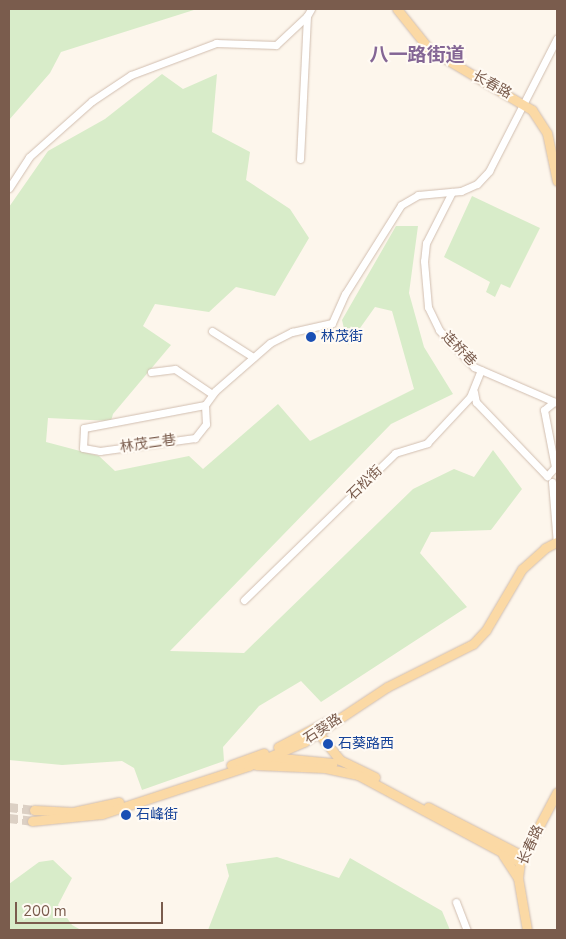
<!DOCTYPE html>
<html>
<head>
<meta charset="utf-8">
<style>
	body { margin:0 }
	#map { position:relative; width:566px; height:939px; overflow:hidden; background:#fdf6ec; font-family:"Nunito Sans","Noto Sans SC",sans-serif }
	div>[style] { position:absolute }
	.green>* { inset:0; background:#d8ecc9 }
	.major-tunnel>* { height:9px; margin-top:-4.5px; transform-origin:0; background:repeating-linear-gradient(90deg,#dcd0c4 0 9px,transparent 0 13.5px) }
	.roads { filter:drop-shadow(0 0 1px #d1beb0) drop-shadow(0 0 1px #d1beb0) }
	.minor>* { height:7px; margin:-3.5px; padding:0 3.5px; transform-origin:3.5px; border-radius:3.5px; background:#fff }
	.major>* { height:9px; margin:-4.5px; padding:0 4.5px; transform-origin:4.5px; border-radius:4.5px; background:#fbd9a5 }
	.dots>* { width:14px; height:14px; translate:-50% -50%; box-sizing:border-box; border:2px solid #fffaf3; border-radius:50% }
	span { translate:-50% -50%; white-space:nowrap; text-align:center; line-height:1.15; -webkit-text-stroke:4px #fffaf3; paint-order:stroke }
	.street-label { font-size:14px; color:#7a5c4d }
	.transit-label { font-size:14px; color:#164399 }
	.left { translate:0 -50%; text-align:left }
	.district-label { font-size:19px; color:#846695; font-weight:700 }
	.frame { position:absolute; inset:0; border:10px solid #7a5c4d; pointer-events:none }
	.scale { position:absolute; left:15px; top:902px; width:148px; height:22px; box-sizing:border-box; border:2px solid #7a5c4d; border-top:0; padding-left:6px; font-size:15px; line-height:18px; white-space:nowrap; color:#7a5c4d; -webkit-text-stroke:4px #fffaf3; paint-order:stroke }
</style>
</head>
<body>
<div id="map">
	<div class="green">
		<div style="clip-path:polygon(9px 9px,197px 9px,61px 52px,50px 73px,9px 120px)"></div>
		<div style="clip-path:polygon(162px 74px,183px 89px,217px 74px,212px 132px,250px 152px,246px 180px,290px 209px,309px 238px,275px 296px,236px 287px,209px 312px,155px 304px,143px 326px,171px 345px,113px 414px,111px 421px,48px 418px,46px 442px,99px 456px,115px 471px,189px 456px,203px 469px,278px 404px,310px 441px,414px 389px,392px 311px,375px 307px,348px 345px,342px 320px,396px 226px,418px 226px,409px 293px,424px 347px,453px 394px,391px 424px,170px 651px,244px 653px,413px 489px,454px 469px,474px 477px,493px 450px,522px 489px,491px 530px,431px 532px,420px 553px,467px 607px,321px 702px,301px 681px,259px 706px,223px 747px,224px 761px,142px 790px,134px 768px,122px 761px,62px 765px,9px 760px,9px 207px,48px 151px,105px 119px)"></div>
		<div style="clip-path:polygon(472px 196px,540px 228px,510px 288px,501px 284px,495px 297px,486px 292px,490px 282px,444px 257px)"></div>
		<div style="clip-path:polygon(277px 857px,339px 878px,350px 858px,442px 911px,450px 930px,208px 930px,229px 876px,226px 864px)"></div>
		<div style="clip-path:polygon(53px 860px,72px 878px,58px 905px,72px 925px,81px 930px,9px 930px,9px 884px,39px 862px)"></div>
	</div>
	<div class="major-tunnel">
		<div style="left:9px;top:807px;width:25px;rotate:7deg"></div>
		<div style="left:9px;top:818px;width:23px;rotate:7deg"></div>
	</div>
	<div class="roads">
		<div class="minor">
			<div style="left:300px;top:159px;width:143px;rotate:-87.2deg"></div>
			<div style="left:307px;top:16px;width:8px;rotate:-60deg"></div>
			<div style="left:9px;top:188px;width:37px;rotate:-57deg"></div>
			<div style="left:29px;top:157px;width:84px;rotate:-41.6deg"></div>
			<div style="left:92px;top:101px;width:47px;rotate:-33.7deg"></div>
			<div style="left:131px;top:75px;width:91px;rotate:-20.6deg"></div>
			<div style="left:216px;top:43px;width:60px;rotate:1.9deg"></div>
			<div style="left:276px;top:45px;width:42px;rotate:-43.1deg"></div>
			<div style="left:452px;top:192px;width:57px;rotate:117deg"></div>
			<div style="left:426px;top:243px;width:18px;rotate:96deg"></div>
			<div style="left:424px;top:261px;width:46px;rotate:85deg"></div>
			<div style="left:428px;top:307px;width:25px;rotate:64deg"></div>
			<div style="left:439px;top:330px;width:51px;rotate:46.6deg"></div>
			<div style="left:474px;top:367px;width:90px;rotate:23.4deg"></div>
			<div style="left:212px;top:331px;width:49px;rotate:32.4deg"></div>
			<div style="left:151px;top:372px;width:24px;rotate:-7deg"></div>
			<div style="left:175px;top:369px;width:45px;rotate:34deg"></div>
			<div style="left:474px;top:392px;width:10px;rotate:79deg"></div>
			<div style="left:476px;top:402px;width:103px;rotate:46.2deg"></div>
			<div style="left:547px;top:476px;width:12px;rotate:-48deg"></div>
			<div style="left:555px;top:467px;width:58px;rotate:-100.9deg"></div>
			<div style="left:544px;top:410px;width:13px;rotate:-39deg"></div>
			<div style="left:205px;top:405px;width:19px;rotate:87deg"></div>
			<div style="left:206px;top:424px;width:18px;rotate:128deg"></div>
			<div style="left:195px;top:438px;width:96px;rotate:172.2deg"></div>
			<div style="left:100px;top:451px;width:17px;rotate:-170deg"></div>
			<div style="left:83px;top:448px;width:20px;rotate:-87deg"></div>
			<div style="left:84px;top:428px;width:123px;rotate:-10.8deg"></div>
			<div style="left:205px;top:405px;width:17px;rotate:-54deg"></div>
			<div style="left:215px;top:391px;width:73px;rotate:-41.1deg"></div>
			<div style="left:270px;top:343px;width:25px;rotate:-27deg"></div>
			<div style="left:292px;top:332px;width:41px;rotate:-12.7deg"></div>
			<div style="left:332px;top:323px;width:32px;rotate:-66deg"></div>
			<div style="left:345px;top:294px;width:105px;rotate:-57.8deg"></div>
			<div style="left:401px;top:205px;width:20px;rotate:-30deg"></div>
			<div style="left:418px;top:195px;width:43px;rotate:-5.3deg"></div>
			<div style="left:461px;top:191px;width:17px;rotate:-24deg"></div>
			<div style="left:477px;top:184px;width:18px;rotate:-47deg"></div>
			<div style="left:489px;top:171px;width:149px;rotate:-62.9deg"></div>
			<div style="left:552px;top:482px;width:62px;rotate:85.4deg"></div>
			<div style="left:244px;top:600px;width:211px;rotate:-44.2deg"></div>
			<div style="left:395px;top:453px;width:34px;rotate:-17deg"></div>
			<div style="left:427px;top:443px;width:63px;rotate:-46.9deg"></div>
			<div style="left:470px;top:397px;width:29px;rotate:-68deg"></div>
			<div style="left:456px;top:902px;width:30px;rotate:69deg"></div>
		</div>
		<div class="major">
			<div style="left:397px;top:9px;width:51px;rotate:51.3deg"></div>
			<div style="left:429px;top:49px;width:120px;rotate:30.6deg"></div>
			<div style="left:532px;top:110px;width:27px;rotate:57deg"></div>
			<div style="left:547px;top:133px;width:49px;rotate:78.2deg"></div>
			<div style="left:315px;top:729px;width:40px;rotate:51deg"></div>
			<div style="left:340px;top:760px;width:39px;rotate:26deg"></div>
			<div style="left:278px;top:747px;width:54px;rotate:-27.5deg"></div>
			<div style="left:271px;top:757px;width:62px;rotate:5.5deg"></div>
			<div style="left:231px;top:765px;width:35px;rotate:-20deg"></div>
			<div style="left:256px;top:765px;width:69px;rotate:2.5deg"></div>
			<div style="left:325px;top:768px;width:34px;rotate:12deg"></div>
			<div style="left:358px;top:775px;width:184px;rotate:28.2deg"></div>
			<div style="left:428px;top:807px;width:107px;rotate:27.3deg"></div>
			<div style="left:34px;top:810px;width:39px;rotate:3deg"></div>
			<div style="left:73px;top:812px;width:47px;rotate:-12.3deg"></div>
			<div style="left:32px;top:821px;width:70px;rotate:-5.7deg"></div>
			<div style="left:102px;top:814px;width:154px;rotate:-18.2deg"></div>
			<div style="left:248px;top:766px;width:61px;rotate:-23.2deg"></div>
			<div style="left:304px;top:742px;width:100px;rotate:-33.5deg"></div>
			<div style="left:387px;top:687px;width:96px;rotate:-26.6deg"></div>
			<div style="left:473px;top:644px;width:19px;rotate:-47deg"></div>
			<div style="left:486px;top:630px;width:71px;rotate:-59.5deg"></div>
			<div style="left:522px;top:569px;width:31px;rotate:-42deg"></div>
			<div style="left:545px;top:548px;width:13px;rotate:-27deg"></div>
			<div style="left:503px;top:855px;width:27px;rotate:57deg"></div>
			<div style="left:527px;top:930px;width:53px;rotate:-99.8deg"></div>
			<div style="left:518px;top:878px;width:16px;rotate:-83deg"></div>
			<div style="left:520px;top:862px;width:79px;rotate:-62.1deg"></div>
		</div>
	</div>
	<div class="dots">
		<div style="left:311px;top:337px;background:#1a4fb4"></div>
		<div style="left:328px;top:744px;background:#1a4fb4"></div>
		<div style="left:126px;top:815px;background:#1a4fb4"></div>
	</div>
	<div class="street-label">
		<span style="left:492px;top:85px;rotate:29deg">长春路</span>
		<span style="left:459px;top:349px;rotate:45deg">连桥巷</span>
		<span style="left:148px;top:444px;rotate:-8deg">林茂二巷</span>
		<span style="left:365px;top:483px;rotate:-44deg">石松街</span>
		<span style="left:323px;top:729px;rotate:-33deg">石葵路</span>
		<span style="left:531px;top:845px;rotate:-66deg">长春路</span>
	</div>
	<div class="transit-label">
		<span class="left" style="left:321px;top:337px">林茂街</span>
		<span class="left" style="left:338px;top:744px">石葵路西</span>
		<span class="left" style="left:136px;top:815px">石峰街</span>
	</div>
	<div class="district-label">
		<span style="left:417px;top:56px">八一路街道</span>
	</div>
	<div class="frame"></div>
	<div class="scale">200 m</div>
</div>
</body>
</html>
